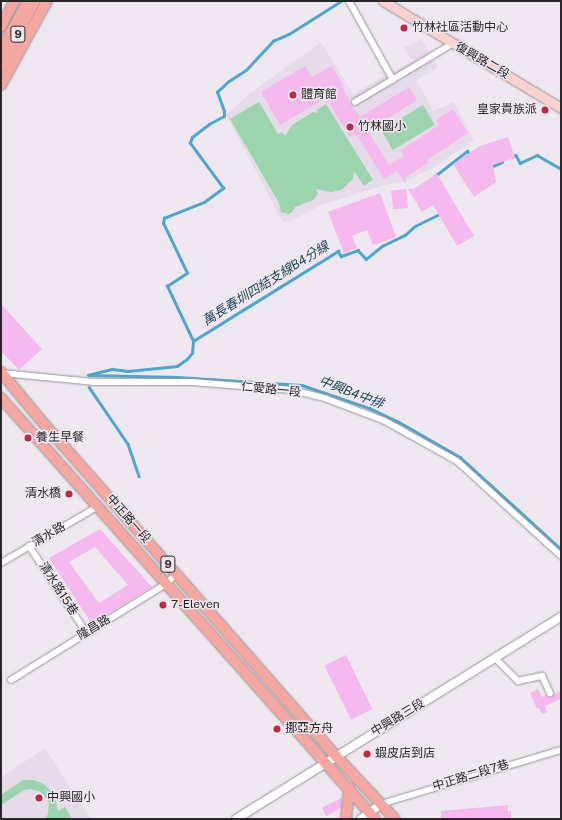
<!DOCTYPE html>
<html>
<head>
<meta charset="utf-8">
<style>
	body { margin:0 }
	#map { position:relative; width:562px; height:820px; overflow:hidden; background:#efe8f1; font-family:"Public Sans","Noto Sans TC",sans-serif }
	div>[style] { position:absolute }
	.built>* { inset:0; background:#e6dbe9 }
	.green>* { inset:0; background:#9cd4ad; transform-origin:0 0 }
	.stream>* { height:2.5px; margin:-1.25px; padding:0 1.25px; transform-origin:1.25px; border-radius:1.25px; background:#4fa6cb }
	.building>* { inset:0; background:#f5b8ef; transform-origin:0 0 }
	.roads { filter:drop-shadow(0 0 1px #979199) drop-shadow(0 0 1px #979199) }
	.minor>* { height:6px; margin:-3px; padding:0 3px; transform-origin:3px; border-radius:3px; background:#fff }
	.tertiary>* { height:8px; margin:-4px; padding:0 4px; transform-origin:4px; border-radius:4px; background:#fff }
	.secondary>* { height:9px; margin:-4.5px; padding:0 4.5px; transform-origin:4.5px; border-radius:4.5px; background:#fad3d0 }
	.primary>* { height:10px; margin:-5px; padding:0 5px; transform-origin:5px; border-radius:5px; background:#f5a7a2 }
	.dots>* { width:11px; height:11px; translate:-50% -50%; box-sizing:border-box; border:2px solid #efe8f1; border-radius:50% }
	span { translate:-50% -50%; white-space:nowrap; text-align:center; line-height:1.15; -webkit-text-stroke:3px #efe8f1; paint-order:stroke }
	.shield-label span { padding:1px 3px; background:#efe8f1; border:1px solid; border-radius:3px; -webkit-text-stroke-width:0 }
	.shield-label { font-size:11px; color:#292629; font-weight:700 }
	.poi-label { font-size:12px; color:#292629 }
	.left { translate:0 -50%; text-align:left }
	.right { translate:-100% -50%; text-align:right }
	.street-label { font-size:12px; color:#292629 }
	.water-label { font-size:13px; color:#183f4f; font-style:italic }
	.frame { position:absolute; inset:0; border:2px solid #292629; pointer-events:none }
</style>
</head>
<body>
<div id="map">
	<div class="built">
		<div style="clip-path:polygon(422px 39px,438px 67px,417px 80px,433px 111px,454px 102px,474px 140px,435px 167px,404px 182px,385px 185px,321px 205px,291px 221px,283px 222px,226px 115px,249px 94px,321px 42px,353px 94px,412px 61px,404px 47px)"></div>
		<div style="clip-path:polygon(45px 748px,91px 819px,1px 819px,1px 777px)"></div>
	</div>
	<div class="green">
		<div style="clip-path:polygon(259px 102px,278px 134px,282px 132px,285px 136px,292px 125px,313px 112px,318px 113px,317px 110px,326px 104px,373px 180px,364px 186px,354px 171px,353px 179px,341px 190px,331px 192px,316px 189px,318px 194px,313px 200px,295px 207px,292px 212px,288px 214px,281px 212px,279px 203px,230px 119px)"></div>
		<div style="left:423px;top:105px;width:23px;height:49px;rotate:59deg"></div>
		<div style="clip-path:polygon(23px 780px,34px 780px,44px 784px,55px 796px,58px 811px,65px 807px,71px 817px,68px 819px,45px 819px,48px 814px,49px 802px,41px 792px,31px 789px,24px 790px,1px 805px,1px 795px)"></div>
	</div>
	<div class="stream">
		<div style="left:512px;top:157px;width:4px;rotate:-27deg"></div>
		<div style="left:516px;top:155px;width:9px;rotate:63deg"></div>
		<div style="left:520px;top:163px;width:19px;rotate:-25deg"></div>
		<div style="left:537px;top:155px;width:28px;rotate:30deg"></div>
		<div style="left:491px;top:167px;width:12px;rotate:-24deg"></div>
		<div style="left:435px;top:176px;width:41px;rotate:-38deg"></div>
		<div style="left:467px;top:151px;width:5px;rotate:53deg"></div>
		<div style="left:193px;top:341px;width:171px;rotate:-31.8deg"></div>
		<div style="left:338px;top:251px;width:6px;rotate:59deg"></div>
		<div style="left:341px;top:256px;width:18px;rotate:-19deg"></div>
		<div style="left:358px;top:250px;width:12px;rotate:48deg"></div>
		<div style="left:366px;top:259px;width:21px;rotate:-39deg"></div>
		<div style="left:382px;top:246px;width:25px;rotate:-26deg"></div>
		<div style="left:405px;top:235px;width:13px;rotate:-42deg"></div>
		<div style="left:415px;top:226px;width:28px;rotate:-26deg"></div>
		<div style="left:88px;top:375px;width:25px;rotate:-14deg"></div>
		<div style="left:112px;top:369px;width:16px;rotate:7deg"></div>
		<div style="left:128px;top:371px;width:49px;rotate:-5.8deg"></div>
		<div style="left:177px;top:366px;width:12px;rotate:-35deg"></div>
		<div style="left:187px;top:359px;width:8px;rotate:-50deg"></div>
		<div style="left:192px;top:353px;width:12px;rotate:-85deg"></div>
		<div style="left:193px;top:341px;width:61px;rotate:-115.3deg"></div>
		<div style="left:167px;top:286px;width:24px;rotate:-33deg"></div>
		<div style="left:187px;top:273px;width:55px;rotate:-115.6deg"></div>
		<div style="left:163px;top:223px;width:5px;rotate:-79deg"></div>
		<div style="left:164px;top:218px;width:43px;rotate:-21.8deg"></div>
		<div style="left:204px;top:202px;width:24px;rotate:-36deg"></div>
		<div style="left:223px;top:188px;width:56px;rotate:-126.3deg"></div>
		<div style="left:190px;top:143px;width:6px;rotate:-72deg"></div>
		<div style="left:192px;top:137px;width:21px;rotate:-37deg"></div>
		<div style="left:209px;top:124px;width:17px;rotate:-28deg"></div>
		<div style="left:224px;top:116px;width:5px;rotate:-90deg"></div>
		<div style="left:224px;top:111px;width:20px;rotate:-110deg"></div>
		<div style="left:217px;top:92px;width:16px;rotate:-43deg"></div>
		<div style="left:229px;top:81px;width:20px;rotate:-33deg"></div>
		<div style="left:246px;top:70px;width:40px;rotate:-47deg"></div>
		<div style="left:273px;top:41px;width:17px;rotate:-24deg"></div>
		<div style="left:289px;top:34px;width:62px;rotate:-32.4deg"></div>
		<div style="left:89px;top:375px;width:88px;rotate:1.3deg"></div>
		<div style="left:177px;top:377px;width:125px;rotate:3.7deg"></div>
		<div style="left:302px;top:385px;width:71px;rotate:18.9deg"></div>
		<div style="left:369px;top:408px;width:33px;rotate:25deg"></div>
		<div style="left:399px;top:422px;width:70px;rotate:29.8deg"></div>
		<div style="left:460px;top:457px;width:137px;rotate:42.3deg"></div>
		<div style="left:89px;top:387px;width:69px;rotate:55.6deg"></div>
		<div style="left:128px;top:444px;width:34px;rotate:71deg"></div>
	</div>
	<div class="building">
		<div style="clip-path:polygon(305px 66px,312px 77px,332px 66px,343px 85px,342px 86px,351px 104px,360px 117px,409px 87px,417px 100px,368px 131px,389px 165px,404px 156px,400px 151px,439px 125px,436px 120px,453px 109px,468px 133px,427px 160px,429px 162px,405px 178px,406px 184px,397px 171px,384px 179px,356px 134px,350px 137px,326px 98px,280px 125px,261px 92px)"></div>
		<div style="clip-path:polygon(508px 137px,515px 158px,493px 165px,496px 182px,474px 197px,453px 164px,480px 146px)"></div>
		<div style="clip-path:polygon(437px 174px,474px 236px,457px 246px,433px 205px,422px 212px,408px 189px,413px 189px)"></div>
		<div style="left:406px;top:189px;width:19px;height:15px;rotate:84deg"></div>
		<div style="clip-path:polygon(380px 193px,396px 237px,373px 245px,367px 230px,352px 236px,357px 248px,344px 253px,328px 212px)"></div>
		<div style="clip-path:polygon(1px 304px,42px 349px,19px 370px,1px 351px)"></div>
		<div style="clip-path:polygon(evenodd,100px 529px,152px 587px,92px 624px,49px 558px,100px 529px,95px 547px,128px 585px,99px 603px,69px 562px,95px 547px)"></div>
		<div style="left:346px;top:655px;width:60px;height:24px;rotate:64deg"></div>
		<div style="clip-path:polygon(538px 689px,542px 697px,546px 695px,550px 697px,561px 690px,561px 699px,545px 706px,547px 712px,542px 714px,539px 708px,537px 709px,530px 693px)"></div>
		<div style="clip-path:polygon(342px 798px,341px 808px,326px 816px,322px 808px)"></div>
		<div style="clip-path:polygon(508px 805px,508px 811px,511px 811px,511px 819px,441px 819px,441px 811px)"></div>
	</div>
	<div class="roads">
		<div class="minor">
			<div style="left:349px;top:1px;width:90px;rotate:60.9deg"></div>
			<div style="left:355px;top:102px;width:113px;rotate:-30.9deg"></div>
			<div style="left:2px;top:373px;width:91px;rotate:5.6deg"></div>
			<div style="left:93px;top:382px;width:99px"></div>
			<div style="left:192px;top:382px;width:100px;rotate:4.6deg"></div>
			<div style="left:292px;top:390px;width:36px;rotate:14deg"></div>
			<div style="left:327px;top:399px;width:62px;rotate:20.8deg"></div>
			<div style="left:385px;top:421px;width:82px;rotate:29.1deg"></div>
			<div style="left:457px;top:461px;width:141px;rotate:42.4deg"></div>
			<div style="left:29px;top:546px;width:103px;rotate:56.5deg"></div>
			<div style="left:1px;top:563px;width:111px;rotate:-30.3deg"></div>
			<div style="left:495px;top:658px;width:33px;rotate:45deg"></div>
			<div style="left:518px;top:681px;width:25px;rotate:-12deg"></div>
			<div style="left:542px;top:676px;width:19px;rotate:65deg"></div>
			<div style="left:11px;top:680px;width:182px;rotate:-31.8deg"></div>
			<div style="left:166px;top:584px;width:14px;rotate:-45deg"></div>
			<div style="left:381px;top:804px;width:188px;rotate:-16.7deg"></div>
		</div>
		<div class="tertiary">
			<div style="left:236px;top:819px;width:383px;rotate:-31.9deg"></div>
			<div style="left:361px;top:819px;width:25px;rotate:-37deg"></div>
		</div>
		<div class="secondary">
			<div style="left:383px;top:1px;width:208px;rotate:31deg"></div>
		</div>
		<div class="primary">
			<div style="left:1px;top:27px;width:29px;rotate:-63deg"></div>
			<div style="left:1px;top:49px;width:51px;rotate:-60.4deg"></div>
			<div style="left:1px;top:66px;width:73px;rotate:-62.4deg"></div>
			<div style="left:1px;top:85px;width:96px;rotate:-61.3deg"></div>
			<div style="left:1px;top:372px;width:60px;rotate:50.4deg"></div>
			<div style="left:39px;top:418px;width:450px;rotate:48.7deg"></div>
			<div style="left:336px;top:756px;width:86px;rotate:46.9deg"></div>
			<div style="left:1px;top:398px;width:563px;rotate:48.38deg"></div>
			<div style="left:346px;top:819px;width:31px;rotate:-84deg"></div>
		</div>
	</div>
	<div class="dots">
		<div style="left:404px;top:28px;background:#bb2945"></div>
		<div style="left:293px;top:95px;background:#bb2945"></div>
		<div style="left:545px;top:110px;background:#bb2945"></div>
		<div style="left:350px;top:127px;background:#bb2945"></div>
		<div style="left:28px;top:438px;background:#bb2945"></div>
		<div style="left:69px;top:494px;background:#bb2945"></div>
		<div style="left:163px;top:605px;background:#bb2945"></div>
		<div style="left:277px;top:729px;background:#bb2945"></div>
		<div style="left:367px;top:754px;background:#bb2945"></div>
		<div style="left:39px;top:798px;background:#bb2945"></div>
	</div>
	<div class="shield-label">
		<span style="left:18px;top:34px">9</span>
		<span style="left:168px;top:564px">9</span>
	</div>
	<div class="poi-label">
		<span class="left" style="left:412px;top:28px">竹林社區活動中心</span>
		<span class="left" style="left:301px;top:95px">體育館</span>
		<span class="right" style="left:537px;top:110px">皇家貴族派</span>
		<span class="left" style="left:358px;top:127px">竹林國小</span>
		<span class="left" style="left:36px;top:438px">養生早餐</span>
		<span class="right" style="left:61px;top:494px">清水橋</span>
		<span class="left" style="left:171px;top:605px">7-Eleven</span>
		<span class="left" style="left:285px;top:729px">挪亞方舟</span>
		<span class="left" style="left:375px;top:754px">蝦皮店到店</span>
		<span class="left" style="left:47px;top:798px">中興國小</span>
	</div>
	<div class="street-label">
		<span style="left:482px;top:61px;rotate:30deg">復興路二段</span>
		<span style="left:271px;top:390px;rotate:6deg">仁愛路一段</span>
		<span style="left:128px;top:519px;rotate:49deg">中正路一段</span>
		<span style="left:49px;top:535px;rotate:-30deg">清水路</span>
		<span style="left:58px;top:589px;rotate:57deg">清水路15巷</span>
		<span style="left:94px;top:628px;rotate:-31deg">隆昌路</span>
		<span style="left:398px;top:718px;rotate:-31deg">中興路三段</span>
		<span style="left:471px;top:776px;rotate:-17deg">中正路二段7巷</span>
	</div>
	<div class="water-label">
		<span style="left:266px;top:284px;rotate:-32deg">萬長春圳四結支線B4分線</span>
		<span style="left:351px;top:393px;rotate:21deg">中興B4中排</span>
	</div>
	<div class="frame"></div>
</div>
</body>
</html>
